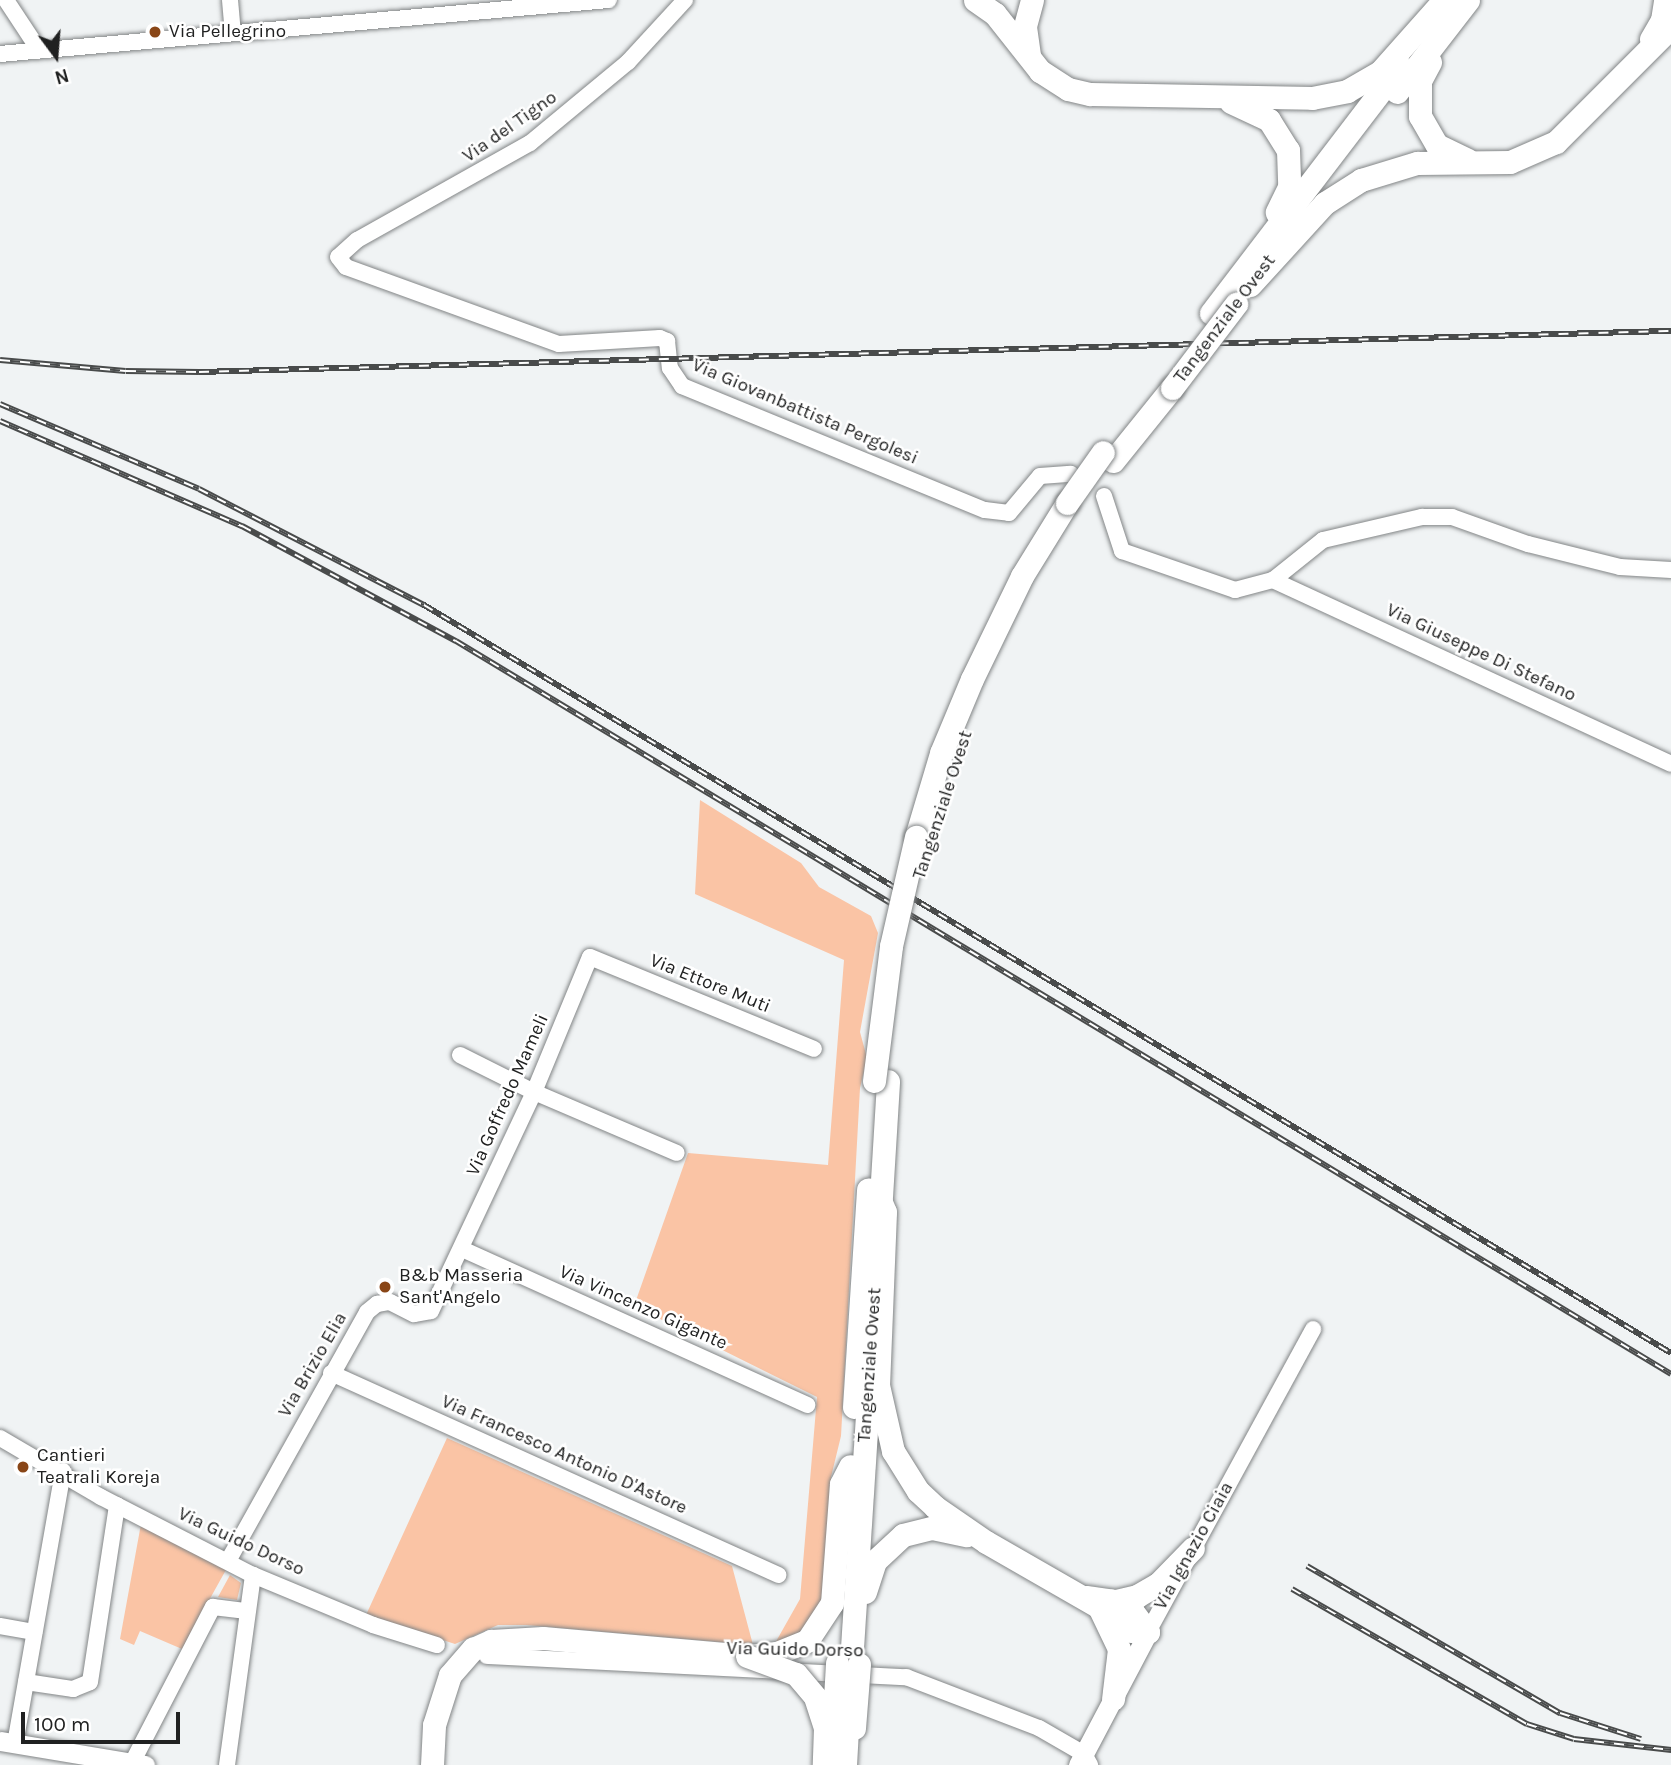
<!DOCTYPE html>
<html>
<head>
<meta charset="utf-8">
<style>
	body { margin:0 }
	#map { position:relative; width:1671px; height:1765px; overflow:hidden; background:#f0f3f4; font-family:Karla,sans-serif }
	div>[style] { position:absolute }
	.green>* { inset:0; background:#fac4a5 }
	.roads { filter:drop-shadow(0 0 2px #828586) drop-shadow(0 0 2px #828586) }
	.minor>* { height:16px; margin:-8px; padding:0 8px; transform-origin:8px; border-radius:8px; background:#fff }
	.major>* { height:19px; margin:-9.5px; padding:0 9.5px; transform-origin:9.5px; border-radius:9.5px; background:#fff }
	.highway>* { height:23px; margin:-11.5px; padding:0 11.5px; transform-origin:11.5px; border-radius:11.5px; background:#fff }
	.rail>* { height:6px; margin-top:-3px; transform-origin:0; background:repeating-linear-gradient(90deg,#fff 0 10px,#494b4b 0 20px); box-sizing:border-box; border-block:2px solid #494b4b }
	.bridges { filter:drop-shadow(0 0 2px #828586) drop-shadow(0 0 2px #828586) }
	.highway-bridge>* { height:23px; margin:-11.5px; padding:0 11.5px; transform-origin:11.5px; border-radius:11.5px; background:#fff }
	.dots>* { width:19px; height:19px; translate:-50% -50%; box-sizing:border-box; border:4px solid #fff; border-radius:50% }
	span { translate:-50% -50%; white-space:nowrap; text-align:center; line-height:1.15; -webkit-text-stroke:5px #fff; paint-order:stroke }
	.poi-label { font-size:19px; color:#202121 }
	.left { translate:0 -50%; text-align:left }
	.street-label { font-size:19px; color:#202121 }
	.north { position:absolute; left:21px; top:21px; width:70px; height:70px; -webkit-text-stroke:5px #fff; paint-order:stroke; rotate:164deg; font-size:19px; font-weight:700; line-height:28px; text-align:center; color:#202121 }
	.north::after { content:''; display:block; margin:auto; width:24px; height:32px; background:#202121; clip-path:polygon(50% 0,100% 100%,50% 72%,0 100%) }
	.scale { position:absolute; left:21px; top:1712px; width:159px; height:32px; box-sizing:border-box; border:4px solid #202121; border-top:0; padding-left:9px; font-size:21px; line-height:24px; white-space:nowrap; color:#202121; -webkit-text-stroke:5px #fff; paint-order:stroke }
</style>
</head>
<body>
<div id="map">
	<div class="green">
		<div style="clip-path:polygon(700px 800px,801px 863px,819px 887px,871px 916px,878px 933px,860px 1032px,867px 1058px,860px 1088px,841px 1436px,831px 1477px,824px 1593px,809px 1629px,774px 1645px,800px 1599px,817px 1397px,634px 1306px,688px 1153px,828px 1165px,844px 960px,695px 894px)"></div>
		<div style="clip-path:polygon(447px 1438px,732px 1566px,753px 1645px,526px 1625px,498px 1625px,455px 1644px,366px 1615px)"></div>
		<div style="clip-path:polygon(141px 1524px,227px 1568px,182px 1649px,140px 1631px,134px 1645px,120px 1639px)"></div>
		<div style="clip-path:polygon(230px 1575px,241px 1583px,237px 1600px,218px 1597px)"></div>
	</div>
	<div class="roads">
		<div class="minor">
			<div style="left:6px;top:0;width:60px;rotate:56.6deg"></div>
			<div style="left:230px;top:0;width:33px;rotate:85deg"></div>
			<div style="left:685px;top:0;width:84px;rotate:132.6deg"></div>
			<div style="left:628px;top:62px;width:127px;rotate:140.4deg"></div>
			<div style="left:530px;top:143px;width:198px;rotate:150.7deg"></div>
			<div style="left:357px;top:240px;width:25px;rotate:138deg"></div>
			<div style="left:338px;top:257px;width:13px;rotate:51deg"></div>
			<div style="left:346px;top:267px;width:226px;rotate:19.9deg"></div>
			<div style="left:559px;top:344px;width:101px;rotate:-3.4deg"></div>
			<div style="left:660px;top:338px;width:8px;rotate:23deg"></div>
			<div style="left:667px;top:341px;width:27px;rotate:84deg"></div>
			<div style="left:670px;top:368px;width:22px;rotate:56deg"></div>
			<div style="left:682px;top:386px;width:327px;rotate:22.3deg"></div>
			<div style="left:985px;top:510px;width:24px;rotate:7deg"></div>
			<div style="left:1009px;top:513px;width:48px;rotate:-50deg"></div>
			<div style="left:1040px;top:476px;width:31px;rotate:-4deg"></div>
			<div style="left:0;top:54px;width:611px;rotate:-5.07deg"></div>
			<div style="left:1104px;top:496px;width:58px;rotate:71.9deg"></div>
			<div style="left:1122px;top:551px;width:120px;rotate:19deg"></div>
			<div style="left:1235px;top:590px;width:39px;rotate:-15deg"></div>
			<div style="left:1273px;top:580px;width:64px;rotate:-38.7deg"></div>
			<div style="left:1323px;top:540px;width:102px;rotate:-13.1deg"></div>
			<div style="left:1422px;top:517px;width:30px"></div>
			<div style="left:1452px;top:517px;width:81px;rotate:19.6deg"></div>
			<div style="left:1528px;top:544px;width:95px;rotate:14deg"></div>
			<div style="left:1620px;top:567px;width:51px;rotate:3.4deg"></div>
			<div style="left:1273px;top:580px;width:438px;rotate:24.8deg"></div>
			<div style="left:460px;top:1055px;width:83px;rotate:26.6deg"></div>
			<div style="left:534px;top:1092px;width:155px;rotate:23.1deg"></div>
			<div style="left:462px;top:1249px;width:379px;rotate:24.3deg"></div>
			<div style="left:331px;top:1373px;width:491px;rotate:24.3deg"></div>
			<div style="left:0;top:1438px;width:117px;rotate:30.3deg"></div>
			<div style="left:101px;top:1497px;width:171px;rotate:27.2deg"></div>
			<div style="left:253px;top:1575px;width:130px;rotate:22.6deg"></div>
			<div style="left:373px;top:1625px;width:67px;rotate:17.4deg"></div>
			<div style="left:228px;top:1561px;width:285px;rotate:-60.8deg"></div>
			<div style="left:367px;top:1312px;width:13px;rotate:-39deg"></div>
			<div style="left:377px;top:1304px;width:13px;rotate:-9deg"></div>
			<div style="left:390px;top:1302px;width:27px;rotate:27deg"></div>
			<div style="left:414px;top:1314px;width:17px;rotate:-10deg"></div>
			<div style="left:431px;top:1311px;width:242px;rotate:-64.8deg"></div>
			<div style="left:534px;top:1092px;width:146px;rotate:-67.5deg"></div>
			<div style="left:590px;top:957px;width:242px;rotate:22.3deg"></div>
			<div style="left:0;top:1626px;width:35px;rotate:10deg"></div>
			<div style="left:1148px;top:1632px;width:345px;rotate:-61.4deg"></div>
			<div style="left:487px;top:1656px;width:420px;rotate:2.9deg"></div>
			<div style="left:906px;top:1677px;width:142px;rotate:21deg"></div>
			<div style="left:1039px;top:1728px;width:52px;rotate:30deg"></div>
			<div style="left:1084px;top:1754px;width:13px;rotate:61deg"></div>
			<div style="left:26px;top:1682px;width:48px;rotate:8.5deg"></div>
			<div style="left:73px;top:1689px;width:18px;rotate:-22deg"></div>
			<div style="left:90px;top:1682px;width:179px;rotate:-81.3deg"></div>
			<div style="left:15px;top:1744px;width:277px;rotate:-80deg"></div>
			<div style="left:132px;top:1763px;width:176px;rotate:-62.6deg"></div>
			<div style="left:213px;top:1607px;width:34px;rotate:7deg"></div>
			<div style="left:227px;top:1765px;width:192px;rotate:-82.2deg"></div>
		</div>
		<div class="major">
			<div style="left:0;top:1741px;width:147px;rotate:9.4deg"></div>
			<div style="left:1078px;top:1765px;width:150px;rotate:-62.2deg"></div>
		</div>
		<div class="highway">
			<div style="left:975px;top:0;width:24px;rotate:35deg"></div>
			<div style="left:995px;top:14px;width:73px;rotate:51.7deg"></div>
			<div style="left:1040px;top:71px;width:33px;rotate:33deg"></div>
			<div style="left:1068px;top:89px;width:23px;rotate:13deg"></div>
			<div style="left:1090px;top:94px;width:222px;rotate:1deg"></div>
			<div style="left:1312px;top:98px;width:36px;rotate:-11deg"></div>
			<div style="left:1347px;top:91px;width:39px;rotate:-30deg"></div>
			<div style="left:1381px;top:71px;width:95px;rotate:-48.4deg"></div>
			<div style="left:1651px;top:39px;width:22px;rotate:-60deg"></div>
			<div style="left:1662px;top:20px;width:20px;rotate:-81deg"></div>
			<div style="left:1029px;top:55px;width:29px;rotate:-98deg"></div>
			<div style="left:1025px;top:26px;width:27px;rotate:-75deg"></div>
			<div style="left:1430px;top:62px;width:21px;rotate:118deg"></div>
			<div style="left:1420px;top:81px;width:35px;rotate:90deg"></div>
			<div style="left:1420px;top:116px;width:34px;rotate:60deg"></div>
			<div style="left:1437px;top:145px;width:34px;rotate:26deg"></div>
			<div style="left:1397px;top:92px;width:116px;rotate:-52.3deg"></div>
			<div style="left:1231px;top:102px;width:42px;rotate:25.3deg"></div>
			<div style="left:1269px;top:120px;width:36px;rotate:58deg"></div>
			<div style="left:1288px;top:150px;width:37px;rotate:88deg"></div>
			<div style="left:1289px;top:187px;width:28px;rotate:116deg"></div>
			<div style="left:1250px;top:285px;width:111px;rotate:-47.6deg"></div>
			<div style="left:1325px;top:203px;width:43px;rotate:-32.6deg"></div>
			<div style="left:1361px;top:180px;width:59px;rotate:-16.9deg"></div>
			<div style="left:1417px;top:163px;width:93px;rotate:-0.6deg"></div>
			<div style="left:1510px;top:162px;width:50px;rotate:-23.5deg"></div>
			<div style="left:1556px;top:142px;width:163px;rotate:-45deg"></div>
			<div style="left:1211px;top:313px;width:311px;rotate:-52.6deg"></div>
			<div style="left:1113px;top:461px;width:94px;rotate:-51.1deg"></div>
			<div style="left:916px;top:837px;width:88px;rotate:-73.4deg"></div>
			<div style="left:941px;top:753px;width:80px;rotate:-67.3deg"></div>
			<div style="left:972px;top:679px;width:114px;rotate:-64.1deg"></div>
			<div style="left:1022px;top:576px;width:86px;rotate:-58.3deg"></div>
			<div style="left:880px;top:1200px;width:13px;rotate:67deg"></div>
			<div style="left:885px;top:1212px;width:173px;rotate:92.3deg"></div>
			<div style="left:878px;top:1385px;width:68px;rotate:77.2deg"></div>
			<div style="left:893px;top:1451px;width:47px;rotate:58deg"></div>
			<div style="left:918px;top:1491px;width:23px;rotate:43deg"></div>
			<div style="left:935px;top:1507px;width:62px;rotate:34.5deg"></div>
			<div style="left:986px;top:1542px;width:130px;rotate:29.9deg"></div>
			<div style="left:1099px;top:1607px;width:47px;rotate:64.5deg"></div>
			<div style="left:1119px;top:1649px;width:50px;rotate:96.8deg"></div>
			<div style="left:880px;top:1213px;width:132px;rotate:-86.5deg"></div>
			<div style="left:854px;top:1407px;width:218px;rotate:-86.3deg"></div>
			<div style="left:865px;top:1592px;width:33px;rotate:-72deg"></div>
			<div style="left:875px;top:1561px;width:38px;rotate:-43deg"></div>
			<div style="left:903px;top:1535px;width:30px;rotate:-14deg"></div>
			<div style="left:932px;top:1528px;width:35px;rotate:12deg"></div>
			<div style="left:1086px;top:1597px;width:30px;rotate:8deg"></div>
			<div style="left:1116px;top:1601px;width:22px;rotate:-13deg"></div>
			<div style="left:1137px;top:1596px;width:24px;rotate:-30deg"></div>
			<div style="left:1158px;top:1584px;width:50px;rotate:-45.8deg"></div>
			<div style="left:1106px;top:1616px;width:30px;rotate:30deg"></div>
			<div style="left:1132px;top:1631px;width:16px;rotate:4deg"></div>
			<div style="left:1148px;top:1632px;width:25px;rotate:-127deg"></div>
			<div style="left:1133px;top:1612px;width:25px;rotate:-153deg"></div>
			<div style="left:851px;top:1663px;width:277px;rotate:-86.3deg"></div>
			<div style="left:432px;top:1765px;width:40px;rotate:-87.1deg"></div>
			<div style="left:434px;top:1725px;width:52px;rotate:-72.3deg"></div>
			<div style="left:450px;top:1675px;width:35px;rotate:-49deg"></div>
			<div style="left:473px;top:1649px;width:20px;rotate:-24deg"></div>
			<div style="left:491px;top:1641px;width:52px;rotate:-3.3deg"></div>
			<div style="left:543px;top:1638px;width:205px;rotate:5deg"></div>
			<div style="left:747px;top:1656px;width:30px;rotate:-6deg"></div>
			<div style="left:777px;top:1653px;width:32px;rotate:-22deg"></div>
			<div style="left:807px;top:1641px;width:45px;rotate:-56.7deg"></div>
			<div style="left:832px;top:1603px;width:119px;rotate:-85.7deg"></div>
			<div style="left:841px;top:1484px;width:20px;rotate:-63deg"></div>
		</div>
	</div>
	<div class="rail">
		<div style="left:0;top:360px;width:126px;rotate:5deg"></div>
		<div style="left:126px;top:371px;width:73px;rotate:0.8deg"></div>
		<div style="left:199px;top:372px;width:1473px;rotate:-1.6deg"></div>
		<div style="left:0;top:404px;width:216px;rotate:23.1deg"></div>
		<div style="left:199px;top:489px;width:253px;rotate:27.3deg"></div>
		<div style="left:424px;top:605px;width:1454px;rotate:30.96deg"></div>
		<div style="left:0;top:421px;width:264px;rotate:23.5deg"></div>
		<div style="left:242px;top:526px;width:243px;rotate:28.3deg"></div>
		<div style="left:456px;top:641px;width:1419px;rotate:31.1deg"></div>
		<div style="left:1307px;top:1566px;width:293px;rotate:30.2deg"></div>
		<div style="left:1560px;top:1713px;width:85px;rotate:17.8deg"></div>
		<div style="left:1292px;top:1589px;width:271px;rotate:29.9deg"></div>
		<div style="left:1527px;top:1724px;width:49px;rotate:17.7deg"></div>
		<div style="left:1574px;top:1739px;width:98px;rotate:6.5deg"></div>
	</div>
	<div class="bridges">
		<div class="highway-bridge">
			<div style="left:1172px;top:388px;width:106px;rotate:-52.7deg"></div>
			<div style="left:1067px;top:503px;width:62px;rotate:-54.8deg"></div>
			<div style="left:874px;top:1081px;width:136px;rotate:-82.8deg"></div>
			<div style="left:891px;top:946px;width:112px;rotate:-77.1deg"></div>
			<div style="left:747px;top:1656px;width:52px;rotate:20.2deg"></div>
			<div style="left:796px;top:1674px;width:30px;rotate:50deg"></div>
			<div style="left:815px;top:1697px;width:33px;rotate:72deg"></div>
			<div style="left:825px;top:1728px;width:37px;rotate:92deg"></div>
			<div style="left:854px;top:1728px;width:64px;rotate:-85.5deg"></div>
			<div style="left:833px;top:1733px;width:70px;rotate:-86.7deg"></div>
			<div style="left:845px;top:1765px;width:53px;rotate:-86.8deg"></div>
		</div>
	</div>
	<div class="dots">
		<div style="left:155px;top:32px;background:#894617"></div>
		<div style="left:385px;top:1287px;background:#894617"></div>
		<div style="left:23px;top:1467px;background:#894617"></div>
	</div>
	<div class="poi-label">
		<span class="left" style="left:169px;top:32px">Via Pellegrino</span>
		<span class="left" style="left:399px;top:1287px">B&amp;b Masseria<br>Sant'Angelo</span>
		<span class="left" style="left:37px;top:1467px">Cantieri<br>Teatrali Koreja</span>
	</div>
	<div class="street-label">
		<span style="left:510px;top:127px;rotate:-35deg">Via del Tigno</span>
		<span style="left:1225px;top:319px;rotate:-53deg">Tangenziale Ovest</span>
		<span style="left:805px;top:412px;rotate:23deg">Via Giovanbattista Pergolesi</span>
		<span style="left:1481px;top:653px;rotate:25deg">Via Giuseppe Di Stefano</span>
		<span style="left:943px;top:805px;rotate:-72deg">Tangenziale Ovest</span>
		<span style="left:710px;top:984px;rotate:22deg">Via Ettore Muti</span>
		<span style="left:508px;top:1095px;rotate:-66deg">Via Goffredo Mameli</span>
		<span style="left:643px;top:1308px;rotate:24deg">Via Vincenzo Gigante</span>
		<span style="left:313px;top:1365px;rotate:-60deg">Via Brizio Elia</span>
		<span style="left:870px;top:1365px;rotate:-86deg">Tangenziale Ovest</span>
		<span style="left:564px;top:1455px;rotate:24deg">Via Francesco Antonio D'Astore</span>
		<span style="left:241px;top:1542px;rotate:25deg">Via Guido Dorso</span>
		<span style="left:1194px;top:1546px;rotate:-61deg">Via Ignazio Ciaia</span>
		<span style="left:795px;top:1650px;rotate:1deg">Via Guido Dorso</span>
	</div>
	<div class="north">N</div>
	<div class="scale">100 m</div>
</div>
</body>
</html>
